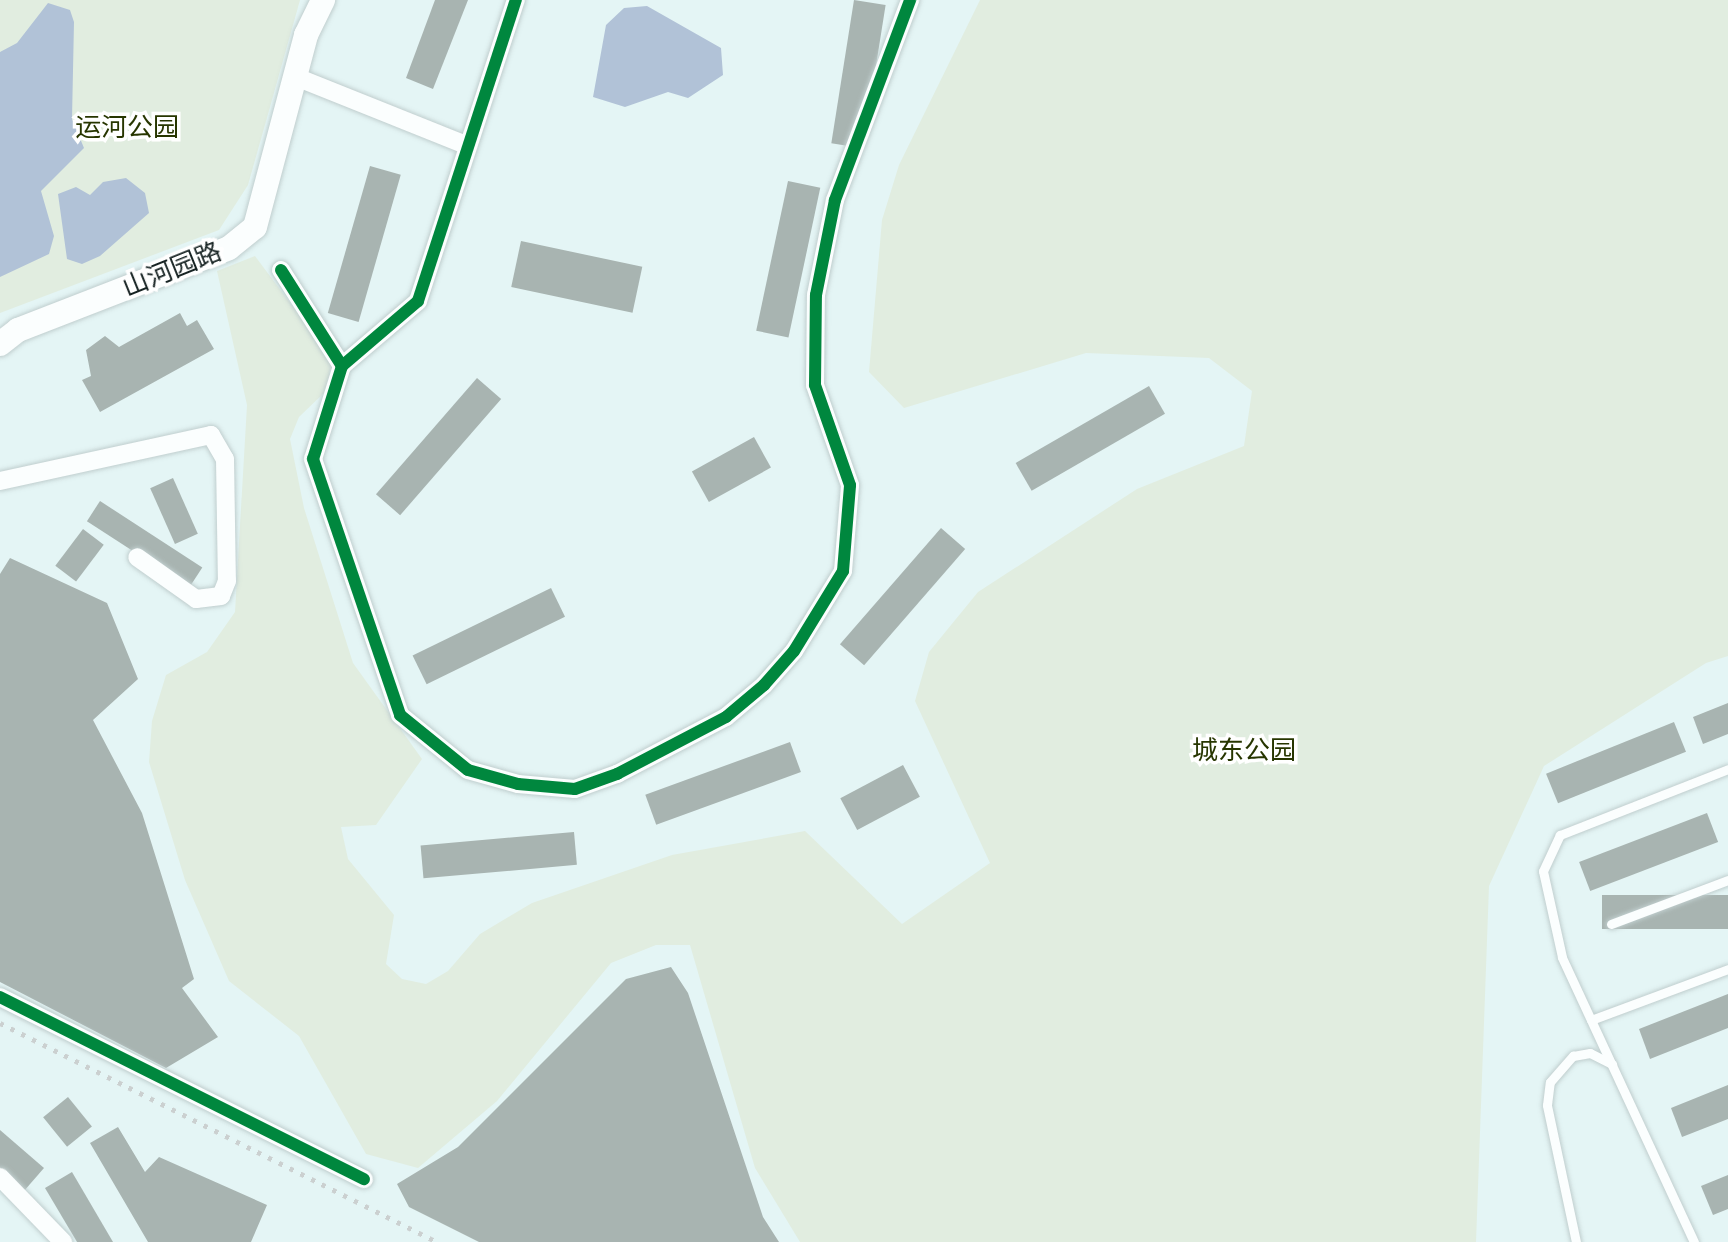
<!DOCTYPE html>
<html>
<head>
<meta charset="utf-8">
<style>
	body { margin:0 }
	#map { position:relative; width:1728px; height:1242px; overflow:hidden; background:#e4f5f5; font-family:"DejaVu Sans","Noto Sans SC",sans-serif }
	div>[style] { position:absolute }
	.green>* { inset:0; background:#e1ede0 }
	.water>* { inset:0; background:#b1c2d7 }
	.building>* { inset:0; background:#a8b4b1; transform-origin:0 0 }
	.roads { filter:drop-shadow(0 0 2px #c0cece) drop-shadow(0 0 2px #c0cece) }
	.service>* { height:9px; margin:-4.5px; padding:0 4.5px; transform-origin:4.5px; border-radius:4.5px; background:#fbfefe }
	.minor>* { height:18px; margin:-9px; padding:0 9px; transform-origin:9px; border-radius:9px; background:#fbfefe }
	.tertiary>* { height:24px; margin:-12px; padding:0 12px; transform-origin:12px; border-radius:12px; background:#fbfefe }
	.rail>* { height:5px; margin-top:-2.5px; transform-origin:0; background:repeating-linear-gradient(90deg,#cbd0d0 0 4px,transparent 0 12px) }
	.cycleway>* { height:12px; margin:-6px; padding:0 6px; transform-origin:6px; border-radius:6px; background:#00873e }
	span { translate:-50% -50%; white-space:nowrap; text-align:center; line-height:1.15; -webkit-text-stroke:7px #fff; paint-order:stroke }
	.park-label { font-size:26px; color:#273600 }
	.street-label { font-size:26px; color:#172323 }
</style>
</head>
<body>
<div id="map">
	<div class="green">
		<div style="clip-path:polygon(0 0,300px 0,248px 185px,219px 230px,0 313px)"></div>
		<div style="clip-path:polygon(980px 0,1728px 0,1728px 656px,1706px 663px,1544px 766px,1489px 886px,1476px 1242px,800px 1242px,755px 1168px,690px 945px,656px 945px,611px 963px,497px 1101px,418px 1168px,366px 1154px,299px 1036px,229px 981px,185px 880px,149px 762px,152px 721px,166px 675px,207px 652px,235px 612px,247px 405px,217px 271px,255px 256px,332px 359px,326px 391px,299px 417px,290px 439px,304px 508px,353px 663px,422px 759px,376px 825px,341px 827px,348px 859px,394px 915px,386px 964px,402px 979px,426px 984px,448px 971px,480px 934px,532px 903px,672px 855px,805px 831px,902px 924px,990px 863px,915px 701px,929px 652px,978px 592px,1137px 489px,1244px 446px,1252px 391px,1209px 358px,1086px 353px,904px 408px,869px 372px,882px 220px,899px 165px)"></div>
	</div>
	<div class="water">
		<div style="clip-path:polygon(48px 3px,70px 10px,74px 22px,72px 119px,84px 148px,41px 191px,54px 236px,49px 254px,0 277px,0 52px,17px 43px)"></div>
		<div style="clip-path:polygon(647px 6px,721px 48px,723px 75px,688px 98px,668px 92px,625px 107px,593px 97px,606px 25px,624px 8px)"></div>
		<div style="clip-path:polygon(126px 178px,145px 193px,149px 213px,100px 256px,82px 264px,67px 259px,58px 194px,76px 187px,90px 195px,103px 182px)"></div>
	</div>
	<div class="building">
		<div style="clip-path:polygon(435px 0,468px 0,433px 89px,406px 78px)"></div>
		<div style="left:854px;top:0;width:32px;height:145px;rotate:9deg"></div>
		<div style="left:370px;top:166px;width:32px;height:153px;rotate:16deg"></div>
		<div style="left:788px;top:181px;width:33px;height:153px;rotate:12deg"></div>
		<div style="left:521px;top:241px;width:124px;height:47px;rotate:12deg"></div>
		<div style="clip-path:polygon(180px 313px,187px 326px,197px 320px,214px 349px,100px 412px,82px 380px,91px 376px,86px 350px,105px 336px,119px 347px)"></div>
		<div style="left:477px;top:378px;width:32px;height:154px;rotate:41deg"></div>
		<div style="left:1149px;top:386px;width:32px;height:154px;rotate:60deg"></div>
		<div style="left:754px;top:437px;width:35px;height:71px;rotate:61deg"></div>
		<div style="left:173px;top:478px;width:61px;height:25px;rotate:66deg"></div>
		<div style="left:100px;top:501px;width:122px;height:24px;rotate:33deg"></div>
		<div style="left:941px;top:528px;width:32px;height:154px;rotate:41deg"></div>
		<div style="left:83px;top:529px;width:26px;height:46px;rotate:37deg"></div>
		<div style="clip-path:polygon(10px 558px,107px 603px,138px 679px,93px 720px,142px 813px,194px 979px,182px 988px,218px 1037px,166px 1068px,0 982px,0 574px)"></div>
		<div style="left:551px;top:588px;width:32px;height:154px;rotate:64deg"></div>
		<div style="clip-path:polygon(1728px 703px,1728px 734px,1703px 744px,1693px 717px)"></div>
		<div style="left:1674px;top:722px;width:32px;height:138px;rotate:68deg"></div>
		<div style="left:790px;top:742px;width:32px;height:154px;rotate:70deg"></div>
		<div style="left:903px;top:765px;width:36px;height:71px;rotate:62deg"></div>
		<div style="left:1707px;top:813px;width:31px;height:137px;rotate:69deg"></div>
		<div style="left:574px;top:832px;width:33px;height:154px;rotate:85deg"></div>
		<div style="left:1728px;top:895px;width:34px;height:126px;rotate:90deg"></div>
		<div style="clip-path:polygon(671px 967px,688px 993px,763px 1217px,779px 1242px,479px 1242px,409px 1207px,397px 1184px,458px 1147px,626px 979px)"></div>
		<div style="clip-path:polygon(1728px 994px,1728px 1028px,1650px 1059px,1639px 1029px)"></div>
		<div style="clip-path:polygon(1728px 1085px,1728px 1119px,1682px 1137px,1671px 1108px)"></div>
		<div style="left:68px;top:1097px;width:38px;height:32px;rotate:51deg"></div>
		<div style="clip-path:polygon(118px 1127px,145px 1172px,159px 1157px,267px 1205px,251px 1242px,148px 1242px,90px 1143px)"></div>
		<div style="clip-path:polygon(0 1130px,44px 1168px,24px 1191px,0 1172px)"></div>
		<div style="clip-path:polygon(72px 1172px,113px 1242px,77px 1242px,45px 1188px)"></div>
		<div style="clip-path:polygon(1728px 1175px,1728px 1209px,1713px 1215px,1701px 1186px)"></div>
	</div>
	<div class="roads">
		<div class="service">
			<div style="left:1611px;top:924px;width:125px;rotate:-20.6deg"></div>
			<div style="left:1591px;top:1020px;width:146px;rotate:-20.4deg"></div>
			<div style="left:1576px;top:1242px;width:140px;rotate:-102deg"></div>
			<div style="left:1547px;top:1105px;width:23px;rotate:-83deg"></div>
			<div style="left:1550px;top:1082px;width:35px;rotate:-49deg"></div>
			<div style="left:1573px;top:1056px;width:17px;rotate:-10deg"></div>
			<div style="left:1590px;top:1053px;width:25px;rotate:27deg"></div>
			<div style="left:1694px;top:1242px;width:314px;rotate:-114.9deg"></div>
			<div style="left:1562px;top:957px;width:88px;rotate:-102.5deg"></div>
			<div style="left:1543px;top:871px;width:40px;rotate:-65deg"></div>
			<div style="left:1560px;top:835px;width:180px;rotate:-21.4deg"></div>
		</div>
		<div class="minor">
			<div style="left:296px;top:77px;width:183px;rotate:21.8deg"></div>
			<div style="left:281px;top:270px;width:114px;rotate:57.6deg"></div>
			<div style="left:342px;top:366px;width:97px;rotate:107.3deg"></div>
			<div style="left:313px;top:459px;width:270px;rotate:71.2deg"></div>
			<div style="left:400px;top:715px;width:87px;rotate:39deg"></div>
			<div style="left:468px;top:770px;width:52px;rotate:15.6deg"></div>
			<div style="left:518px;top:784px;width:57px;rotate:5deg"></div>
			<div style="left:575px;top:789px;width:45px;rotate:-19.7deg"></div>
			<div style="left:617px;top:774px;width:123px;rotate:-27.6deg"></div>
			<div style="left:726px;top:717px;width:50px;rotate:-40.1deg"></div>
			<div style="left:764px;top:685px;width:45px;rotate:-48.6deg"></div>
			<div style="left:794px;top:651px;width:94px;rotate:-58.5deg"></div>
			<div style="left:843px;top:571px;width:86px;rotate:-85.3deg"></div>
			<div style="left:850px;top:485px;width:106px;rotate:-109.3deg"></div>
			<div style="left:815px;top:385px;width:90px;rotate:-89.4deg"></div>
			<div style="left:816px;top:295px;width:97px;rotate:-78.7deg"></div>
			<div style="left:835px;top:200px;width:214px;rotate:-69.4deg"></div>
			<div style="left:342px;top:366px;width:100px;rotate:-40.5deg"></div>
			<div style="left:418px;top:301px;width:317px;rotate:-72deg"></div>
			<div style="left:0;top:481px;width:216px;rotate:-12.3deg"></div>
			<div style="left:211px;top:435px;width:28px;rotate:60deg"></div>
			<div style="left:225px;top:459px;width:122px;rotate:89.1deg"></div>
			<div style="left:227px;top:581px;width:16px;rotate:112deg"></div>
			<div style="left:221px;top:596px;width:25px;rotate:173deg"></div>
			<div style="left:196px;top:599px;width:72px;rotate:-144.6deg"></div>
			<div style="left:0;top:997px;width:407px;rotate:26.6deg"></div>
			<div style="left:0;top:1177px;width:91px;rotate:45.9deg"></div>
		</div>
		<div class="tertiary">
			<div style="left:0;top:344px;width:23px;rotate:-38deg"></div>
			<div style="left:18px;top:330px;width:226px;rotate:-21.2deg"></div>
			<div style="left:229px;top:248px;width:33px;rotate:-39deg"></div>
			<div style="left:255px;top:227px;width:199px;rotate:-75.1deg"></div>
			<div style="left:306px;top:35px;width:39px;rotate:-64deg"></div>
		</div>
	</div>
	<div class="rail">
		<div style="left:0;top:1023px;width:490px;rotate:26.6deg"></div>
	</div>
	<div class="cycleway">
		<div style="left:281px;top:270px;width:114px;rotate:57.6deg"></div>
		<div style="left:342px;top:366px;width:97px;rotate:107.3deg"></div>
		<div style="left:313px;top:459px;width:270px;rotate:71.2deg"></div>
		<div style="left:400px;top:715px;width:87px;rotate:39deg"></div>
		<div style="left:468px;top:770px;width:52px;rotate:15.6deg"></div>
		<div style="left:518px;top:784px;width:57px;rotate:5deg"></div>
		<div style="left:575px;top:789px;width:45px;rotate:-19.7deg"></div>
		<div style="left:617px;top:774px;width:123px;rotate:-27.6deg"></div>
		<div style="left:726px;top:717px;width:50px;rotate:-40.1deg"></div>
		<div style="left:764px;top:685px;width:45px;rotate:-48.6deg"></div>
		<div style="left:794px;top:651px;width:94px;rotate:-58.5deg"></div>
		<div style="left:843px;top:571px;width:86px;rotate:-85.3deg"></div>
		<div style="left:850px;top:485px;width:106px;rotate:-109.3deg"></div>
		<div style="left:815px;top:385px;width:90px;rotate:-89.4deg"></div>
		<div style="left:816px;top:295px;width:97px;rotate:-78.7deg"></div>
		<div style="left:835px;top:200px;width:214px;rotate:-69.4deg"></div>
		<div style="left:342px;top:366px;width:100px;rotate:-40.5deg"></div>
		<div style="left:418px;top:301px;width:317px;rotate:-72deg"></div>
		<div style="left:0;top:997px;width:407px;rotate:26.6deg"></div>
	</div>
	<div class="park-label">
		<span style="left:127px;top:128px">运河公园</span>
		<span style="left:1244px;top:751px">城东公园</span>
	</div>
	<div class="street-label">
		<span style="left:172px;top:270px;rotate:-22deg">山河园路</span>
	</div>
</div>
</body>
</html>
